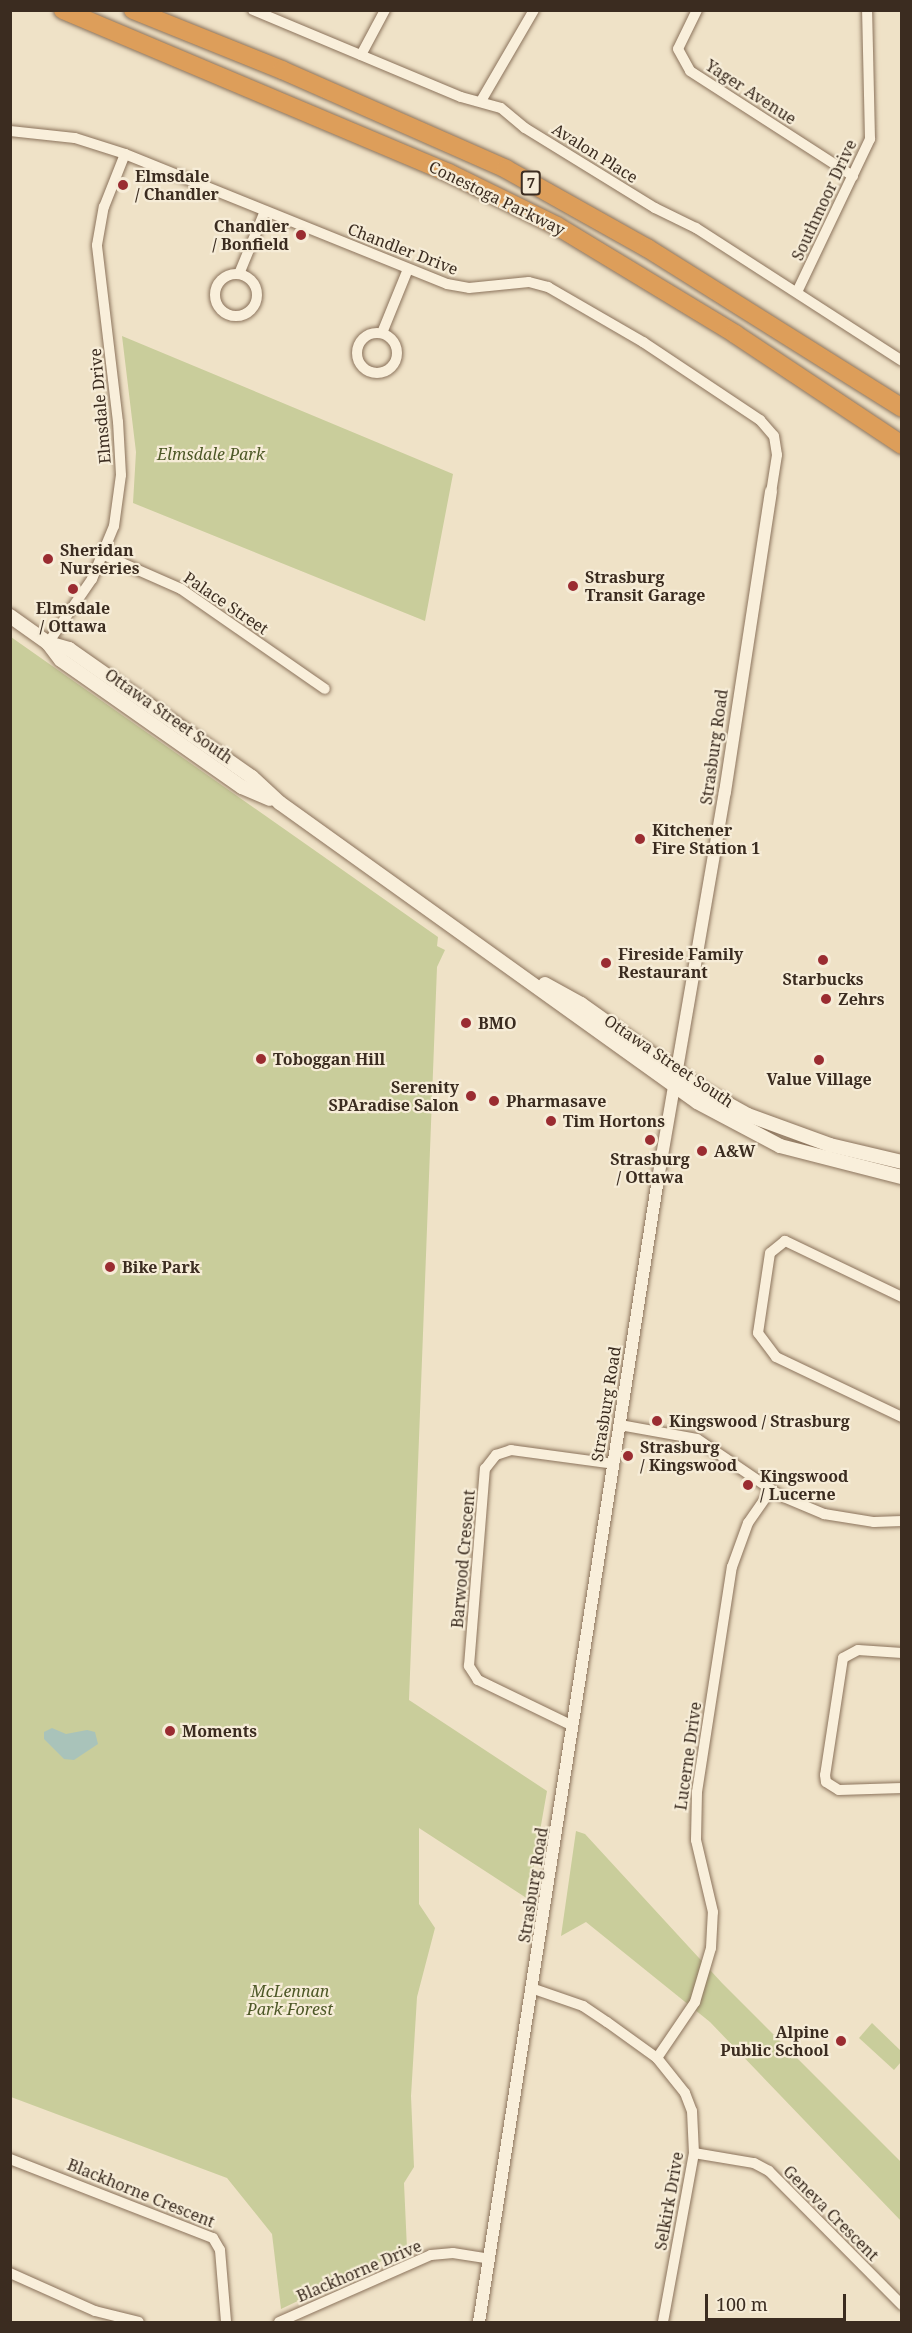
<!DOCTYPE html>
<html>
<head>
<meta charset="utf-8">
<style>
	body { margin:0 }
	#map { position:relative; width:912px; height:2333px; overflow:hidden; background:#efe2c7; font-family:"Noto Serif",serif }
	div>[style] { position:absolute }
	.green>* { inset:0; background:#c9cd9b }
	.water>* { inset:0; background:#a9c3ba }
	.roads { filter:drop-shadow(0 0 2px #8b735c) drop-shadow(0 0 2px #8b735c) }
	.minor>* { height:10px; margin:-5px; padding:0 5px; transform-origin:5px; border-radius:5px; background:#f9efdb }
	.minor>.ring { margin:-5px; padding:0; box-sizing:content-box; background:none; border:10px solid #f9efdb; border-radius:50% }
	.tertiary>* { height:12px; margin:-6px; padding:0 6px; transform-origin:6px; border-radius:6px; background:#f9efdb }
	.secondary>* { height:14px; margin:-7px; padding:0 7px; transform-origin:7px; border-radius:7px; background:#f9efdb }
	.motorway>* { height:18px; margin:-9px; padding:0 9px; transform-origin:9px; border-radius:9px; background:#dd9e5a }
	.dots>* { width:16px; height:16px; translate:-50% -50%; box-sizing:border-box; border:3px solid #f6ecd7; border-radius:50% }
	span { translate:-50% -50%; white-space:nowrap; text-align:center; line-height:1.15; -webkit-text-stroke:4.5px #f6ecd7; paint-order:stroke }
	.shield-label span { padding:2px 4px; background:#f6ecd7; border:2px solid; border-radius:4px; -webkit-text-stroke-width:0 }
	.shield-label { font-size:15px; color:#3b2c20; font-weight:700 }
	.street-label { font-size:16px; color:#3b2c20 }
	.poi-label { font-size:16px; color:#3b2c20; font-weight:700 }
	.left { translate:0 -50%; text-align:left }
	.right { translate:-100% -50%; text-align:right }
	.park-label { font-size:16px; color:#4d5827; font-style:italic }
	.frame { position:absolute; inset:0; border:12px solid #3b2c20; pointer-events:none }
	.scale { position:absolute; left:705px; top:2294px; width:141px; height:27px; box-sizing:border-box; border:3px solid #3b2c20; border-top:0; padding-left:8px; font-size:18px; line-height:21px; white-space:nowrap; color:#3b2c20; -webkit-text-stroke:4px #f6ecd7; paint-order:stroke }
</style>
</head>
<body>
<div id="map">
	<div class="green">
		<div style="clip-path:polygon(122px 336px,453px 474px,425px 621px,133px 503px,136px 452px)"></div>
		<div style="clip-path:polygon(11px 637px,438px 937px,437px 946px,445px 950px,437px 967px,409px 1700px,547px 1791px,528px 1899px,419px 1828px,419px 1904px,435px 1928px,417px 1997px,411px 2096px,414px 2167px,404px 2183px,407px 2249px,281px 2309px,272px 2234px,227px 2178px,11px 2097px)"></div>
		<div style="clip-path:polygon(576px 1831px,585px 1834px,722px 1983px,901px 2162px,901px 2221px,710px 2022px,586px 1922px,561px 1936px)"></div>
		<div style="clip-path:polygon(872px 2023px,901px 2051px,901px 2062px,894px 2070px,859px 2038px)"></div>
	</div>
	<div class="water">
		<div style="clip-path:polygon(52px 1728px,66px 1734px,87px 1730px,95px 1732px,98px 1744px,74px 1760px,64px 1759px,44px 1739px,44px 1732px)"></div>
	</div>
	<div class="roads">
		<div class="minor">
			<div style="left:253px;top:10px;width:225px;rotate:22.7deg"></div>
			<div style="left:461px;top:97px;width:41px;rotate:15.4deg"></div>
			<div style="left:501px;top:108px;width:31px;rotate:40deg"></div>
			<div style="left:525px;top:128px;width:153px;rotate:31.6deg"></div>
			<div style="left:655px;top:208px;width:46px;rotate:26deg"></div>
			<div style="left:696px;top:228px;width:245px;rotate:32.8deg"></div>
			<div style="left:697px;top:10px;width:43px;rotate:116deg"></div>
			<div style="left:678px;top:49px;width:25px;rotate:61deg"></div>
			<div style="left:690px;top:71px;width:194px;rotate:32.8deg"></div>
			<div style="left:361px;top:55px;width:51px;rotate:-61.9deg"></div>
			<div style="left:481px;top:101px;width:105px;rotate:-59.8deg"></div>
			<div style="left:10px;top:131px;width:65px;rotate:6.1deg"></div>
			<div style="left:75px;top:138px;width:52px;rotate:17.7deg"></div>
			<div style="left:125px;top:154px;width:347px;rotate:22deg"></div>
			<div style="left:447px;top:284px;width:22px;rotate:10deg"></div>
			<div style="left:469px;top:288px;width:60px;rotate:-5.7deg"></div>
			<div style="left:529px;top:282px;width:20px;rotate:15deg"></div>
			<div style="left:548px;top:287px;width:110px;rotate:30.1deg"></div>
			<div style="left:643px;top:342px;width:141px;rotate:33.7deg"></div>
			<div style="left:760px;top:420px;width:21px;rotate:49deg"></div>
			<div style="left:774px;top:436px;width:19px;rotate:81deg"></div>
			<div style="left:777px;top:455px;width:37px;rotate:99deg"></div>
			<div class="ring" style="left:215px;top:274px;width:32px;height:32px"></div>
			<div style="left:239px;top:274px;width:68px;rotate:-67.6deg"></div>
			<div style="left:797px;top:292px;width:170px;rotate:-64.5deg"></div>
			<div style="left:870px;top:139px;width:129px;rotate:-91.3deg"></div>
			<div style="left:382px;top:333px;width:69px;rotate:-67.9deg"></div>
			<div class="ring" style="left:357px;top:333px;width:30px;height:30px"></div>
			<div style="left:104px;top:555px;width:84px;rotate:23.8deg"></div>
			<div style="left:181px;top:589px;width:175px;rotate:34.8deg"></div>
			<div style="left:48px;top:643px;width:78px;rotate:-55.5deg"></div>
			<div style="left:92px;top:579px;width:57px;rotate:-67.5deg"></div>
			<div style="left:114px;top:526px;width:51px;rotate:-82.2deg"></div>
			<div style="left:121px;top:475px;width:53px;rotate:-93.2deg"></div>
			<div style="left:118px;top:422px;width:178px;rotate:-96.8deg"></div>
			<div style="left:97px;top:245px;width:39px;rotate:-80deg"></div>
			<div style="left:104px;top:207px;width:57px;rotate:-68.4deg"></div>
			<div style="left:902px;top:1297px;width:130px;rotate:-154.4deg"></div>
			<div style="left:785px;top:1241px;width:19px;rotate:141deg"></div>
			<div style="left:770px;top:1253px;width:81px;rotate:98.5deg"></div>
			<div style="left:758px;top:1333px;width:30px;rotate:53deg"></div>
			<div style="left:776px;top:1357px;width:140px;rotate:25.5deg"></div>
			<div style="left:620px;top:1425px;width:78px;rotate:10.3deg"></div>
			<div style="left:697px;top:1439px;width:102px;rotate:34.2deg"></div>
			<div style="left:781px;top:1496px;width:47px;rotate:22.7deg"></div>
			<div style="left:824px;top:1514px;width:51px;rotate:9.1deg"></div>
			<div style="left:874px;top:1522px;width:28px;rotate:-2deg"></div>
			<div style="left:902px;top:1653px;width:44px;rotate:-176.1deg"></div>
			<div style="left:858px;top:1650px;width:17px;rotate:152deg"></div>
			<div style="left:843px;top:1658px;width:118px;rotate:98.7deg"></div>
			<div style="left:825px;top:1775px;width:7px;rotate:82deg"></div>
			<div style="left:826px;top:1782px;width:15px;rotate:32deg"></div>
			<div style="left:839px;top:1790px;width:63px;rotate:-1.8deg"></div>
			<div style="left:573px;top:1726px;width:106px;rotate:-154.2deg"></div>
			<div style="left:478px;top:1680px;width:17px;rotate:-123deg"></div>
			<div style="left:469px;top:1666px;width:198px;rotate:-85.4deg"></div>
			<div style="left:485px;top:1469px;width:18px;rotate:-52deg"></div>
			<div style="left:496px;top:1455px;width:16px;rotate:-18deg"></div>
			<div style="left:511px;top:1450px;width:104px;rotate:7.7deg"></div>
			<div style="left:534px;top:1989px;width:52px;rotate:19.1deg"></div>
			<div style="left:583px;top:2006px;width:29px;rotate:34deg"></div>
			<div style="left:607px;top:2022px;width:62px;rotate:35.8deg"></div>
			<div style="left:657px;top:2058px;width:45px;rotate:51.3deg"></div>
			<div style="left:685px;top:2093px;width:19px;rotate:69deg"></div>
			<div style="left:692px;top:2111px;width:42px;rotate:87.3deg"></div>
			<div style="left:694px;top:2153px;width:172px;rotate:100.4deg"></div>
			<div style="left:657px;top:2058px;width:68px;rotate:-55.8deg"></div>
			<div style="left:695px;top:2002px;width:56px;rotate:-73.5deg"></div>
			<div style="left:711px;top:1948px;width:36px;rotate:-87deg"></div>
			<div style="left:713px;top:1912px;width:74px;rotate:-103.3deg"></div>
			<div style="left:696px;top:1840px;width:48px;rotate:-88.8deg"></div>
			<div style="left:697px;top:1792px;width:228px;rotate:-81.2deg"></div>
			<div style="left:732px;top:1567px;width:47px;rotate:-70deg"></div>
			<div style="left:748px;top:1523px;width:40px;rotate:-55.1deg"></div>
			<div style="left:694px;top:2153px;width:61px;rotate:9.5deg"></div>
			<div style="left:754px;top:2163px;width:17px;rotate:28deg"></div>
			<div style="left:769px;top:2171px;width:189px;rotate:45.2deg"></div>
			<div style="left:10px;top:2159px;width:218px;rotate:21.3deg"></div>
			<div style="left:213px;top:2238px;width:14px;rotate:60deg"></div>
			<div style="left:220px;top:2250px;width:72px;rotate:85.2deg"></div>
			<div style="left:10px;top:2273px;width:93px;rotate:24.1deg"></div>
			<div style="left:95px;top:2311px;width:45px;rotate:14deg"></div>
			<div style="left:279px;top:2322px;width:166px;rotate:-23.8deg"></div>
			<div style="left:431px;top:2255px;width:22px;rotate:-5deg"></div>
			<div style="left:453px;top:2253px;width:36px;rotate:9deg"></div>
		</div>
		<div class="tertiary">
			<div style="left:479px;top:2322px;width:1157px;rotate:-81.1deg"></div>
			<div style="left:658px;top:1179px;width:393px;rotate:-80.2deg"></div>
			<div style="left:725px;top:792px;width:304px;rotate:-81.3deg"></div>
		</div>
		<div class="secondary">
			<div style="left:10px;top:616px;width:47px;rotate:35.4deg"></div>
			<div style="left:48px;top:643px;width:21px;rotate:53deg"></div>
			<div style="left:61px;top:660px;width:221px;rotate:35.1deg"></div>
			<div style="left:242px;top:787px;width:30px;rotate:23deg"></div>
			<div style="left:48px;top:643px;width:22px;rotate:16deg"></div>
			<div style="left:69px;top:649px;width:223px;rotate:35deg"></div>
			<div style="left:252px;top:777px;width:38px;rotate:43deg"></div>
			<div style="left:280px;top:803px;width:513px;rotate:35.64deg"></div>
			<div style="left:697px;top:1102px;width:94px;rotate:27.9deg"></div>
			<div style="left:780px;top:1146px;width:126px;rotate:14.3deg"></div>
			<div style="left:545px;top:984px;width:41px;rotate:29.1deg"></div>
			<div style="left:581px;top:1004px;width:145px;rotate:35.4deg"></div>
			<div style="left:699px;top:1088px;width:56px;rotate:28.9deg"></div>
			<div style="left:748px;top:1115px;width:87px;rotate:20.1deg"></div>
			<div style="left:830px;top:1145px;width:74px;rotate:13.3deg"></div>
		</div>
		<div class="motorway">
			<div style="left:63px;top:10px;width:419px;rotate:22.9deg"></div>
			<div style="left:449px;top:173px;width:120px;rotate:26.1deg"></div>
			<div style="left:557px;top:226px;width:208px;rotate:31.2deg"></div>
			<div style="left:735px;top:334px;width:201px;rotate:33.6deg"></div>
			<div style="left:133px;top:10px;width:161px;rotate:21.9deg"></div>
			<div style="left:282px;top:70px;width:245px;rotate:23.8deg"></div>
			<div style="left:506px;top:169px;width:162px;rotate:29.3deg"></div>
			<div style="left:647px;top:248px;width:301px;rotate:32.1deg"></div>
		</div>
	</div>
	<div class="dots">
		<div style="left:123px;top:185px;background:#9a2c31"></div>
		<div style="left:301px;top:235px;background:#9a2c31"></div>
		<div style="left:48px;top:559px;background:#9a2c31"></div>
		<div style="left:573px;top:586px;background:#9a2c31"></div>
		<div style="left:73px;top:589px;background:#9a2c31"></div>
		<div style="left:640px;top:839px;background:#9a2c31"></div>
		<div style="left:823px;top:960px;background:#9a2c31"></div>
		<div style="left:606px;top:963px;background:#9a2c31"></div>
		<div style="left:826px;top:999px;background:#9a2c31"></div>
		<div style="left:466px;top:1023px;background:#9a2c31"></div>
		<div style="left:261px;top:1059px;background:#9a2c31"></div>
		<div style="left:819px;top:1060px;background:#9a2c31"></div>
		<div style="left:471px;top:1096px;background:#9a2c31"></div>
		<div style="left:494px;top:1101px;background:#9a2c31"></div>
		<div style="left:551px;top:1121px;background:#9a2c31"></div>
		<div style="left:650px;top:1140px;background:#9a2c31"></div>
		<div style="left:702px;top:1151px;background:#9a2c31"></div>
		<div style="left:110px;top:1267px;background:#9a2c31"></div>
		<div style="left:657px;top:1421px;background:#9a2c31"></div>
		<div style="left:628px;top:1456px;background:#9a2c31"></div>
		<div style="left:748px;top:1485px;background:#9a2c31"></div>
		<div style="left:170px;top:1731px;background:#9a2c31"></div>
		<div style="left:841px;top:2041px;background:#9a2c31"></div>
	</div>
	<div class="shield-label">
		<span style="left:531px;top:183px">7</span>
	</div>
	<div class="street-label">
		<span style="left:751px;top:92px;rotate:33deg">Yager Avenue</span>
		<span style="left:595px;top:153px;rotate:32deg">Avalon Place</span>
		<span style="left:497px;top:198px;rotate:26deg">Conestoga Parkway</span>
		<span style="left:824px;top:200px;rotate:-65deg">Southmoor Drive</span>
		<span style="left:403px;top:249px;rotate:21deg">Chandler Drive</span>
		<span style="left:100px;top:406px;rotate:-95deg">Elmsdale Drive</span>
		<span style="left:226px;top:603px;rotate:34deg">Palace Street</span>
		<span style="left:169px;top:716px;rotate:35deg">Ottawa Street South</span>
		<span style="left:714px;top:747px;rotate:-82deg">Strasburg Road</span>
		<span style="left:669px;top:1061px;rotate:34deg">Ottawa Street South</span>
		<span style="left:606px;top:1404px;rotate:-81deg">Strasburg Road</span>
		<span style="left:463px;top:1559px;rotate:-85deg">Barwood Crescent</span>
		<span style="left:688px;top:1756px;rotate:-82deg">Lucerne Drive</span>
		<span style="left:533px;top:1885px;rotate:-81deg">Strasburg Road</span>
		<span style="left:141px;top:2193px;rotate:22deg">Blackhorne Crescent</span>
		<span style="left:669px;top:2201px;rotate:-80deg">Selkirk Drive</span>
		<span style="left:831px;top:2213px;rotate:45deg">Geneva Crescent</span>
		<span style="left:359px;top:2271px;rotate:-23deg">Blackhorne Drive</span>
	</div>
	<div class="poi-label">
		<span class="left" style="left:135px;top:185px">Elmsdale<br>/ Chandler</span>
		<span class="right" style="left:289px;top:235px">Chandler<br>/ Bonfield</span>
		<span class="left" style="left:60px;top:559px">Sheridan<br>Nurseries</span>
		<span class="left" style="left:585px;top:586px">Strasburg<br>Transit Garage</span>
		<span style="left:73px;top:617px">Elmsdale<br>/ Ottawa</span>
		<span class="left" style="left:652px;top:839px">Kitchener<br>Fire Station 1</span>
		<span class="left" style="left:618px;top:963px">Fireside Family<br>Restaurant</span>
		<span style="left:823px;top:979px">Starbucks</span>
		<span class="left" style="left:838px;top:999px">Zehrs</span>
		<span class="left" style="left:478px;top:1023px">BMO</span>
		<span class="left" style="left:273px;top:1059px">Toboggan Hill</span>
		<span style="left:819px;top:1079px">Value Village</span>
		<span class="right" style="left:459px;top:1096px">Serenity<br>SPAradise Salon</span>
		<span class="left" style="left:506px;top:1101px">Pharmasave</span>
		<span class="left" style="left:563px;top:1121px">Tim Hortons</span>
		<span class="left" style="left:714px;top:1151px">A&amp;W</span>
		<span style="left:650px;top:1168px">Strasburg<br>/ Ottawa</span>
		<span class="left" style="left:122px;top:1267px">Bike Park</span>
		<span class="left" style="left:669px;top:1421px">Kingswood / Strasburg</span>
		<span class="left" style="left:640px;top:1456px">Strasburg<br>/ Kingswood</span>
		<span class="left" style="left:760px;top:1485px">Kingswood<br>/ Lucerne</span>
		<span class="left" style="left:182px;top:1731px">Moments</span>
		<span class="right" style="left:829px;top:2041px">Alpine<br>Public School</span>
	</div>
	<div class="park-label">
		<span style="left:211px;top:454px">Elmsdale Park</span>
		<span style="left:290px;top:2000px">McLennan<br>Park Forest</span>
	</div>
	<div class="frame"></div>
	<div class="scale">100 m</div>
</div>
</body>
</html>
